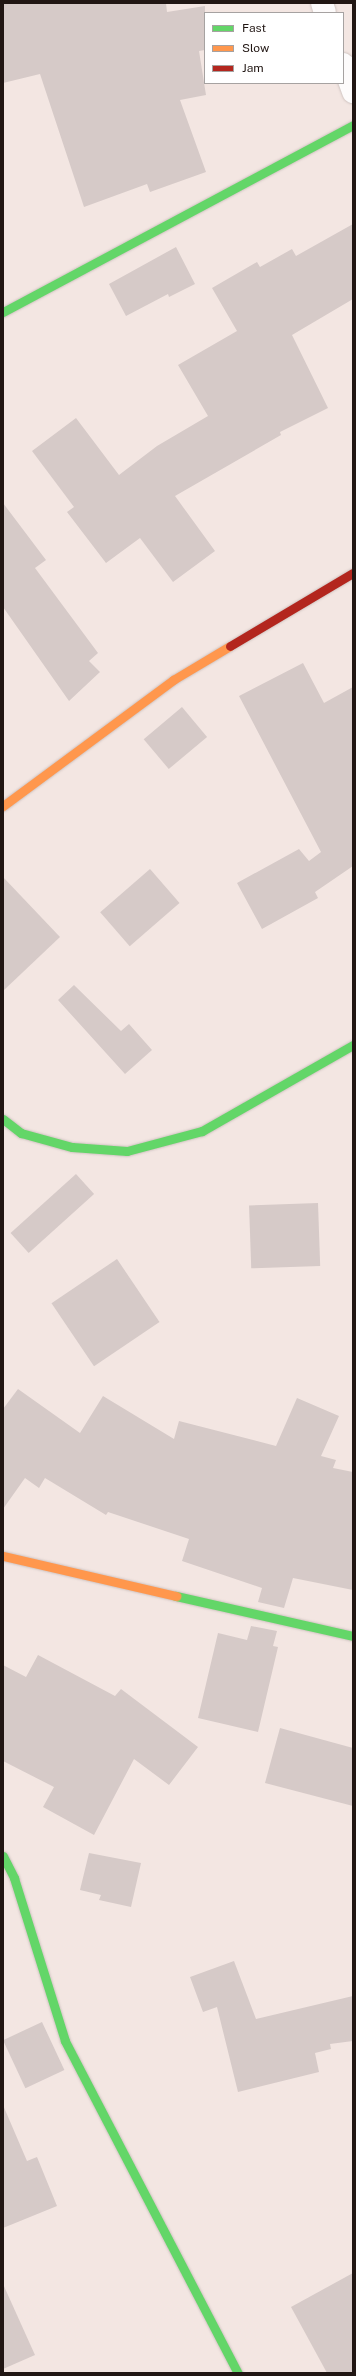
<!DOCTYPE html>
<html>
<head>
<meta charset="utf-8">
<style>
	body { margin:0 }
	#map { position:relative; width:356px; height:2376px; overflow:hidden; background:#f3e6e2; font-family:"Public Sans",sans-serif }
	div>[style] { position:absolute }
	.building>* { inset:0; background:#d6cac8; transform-origin:0 0 }
	.roads { filter:drop-shadow(0 0 1px #cfc3c0) drop-shadow(0 0 1px #cfc3c0) }
	.street>* { height:22px; margin:-11px; padding:0 11px; transform-origin:11px; border-radius:11px; background:#fdfbfb }
	.fast>* { height:9px; margin:-4.5px; padding:0 4.5px; transform-origin:4.5px; border-radius:4.5px; background:#63d668 }
	.slow>* { height:9px; margin:-4.5px; padding:0 4.5px; transform-origin:4.5px; border-radius:4.5px; background:#ff974d }
	.jam>* { height:9px; margin:-4.5px; padding:0 4.5px; transform-origin:4.5px; border-radius:4.5px; background:#b3261e }
	span { translate:-50% -50%; white-space:nowrap; text-align:center; line-height:1.15; -webkit-text-stroke:3px #fff; paint-order:stroke }
	.frame { position:absolute; inset:0; border:4px solid #211613; pointer-events:none }
	.legend { position:absolute; left:204px; top:12px; width:140px; height:72px; box-sizing:border-box; background:#fff; border:1px solid #a6a2a1; margin:0; padding:5px 7px; list-style:none; font-size:12px; color:#211613 }
	.legend li { display:flex; align-items:center; gap:8px; height:20px }
	.legend b { width:20px; border:1px solid #a6a2a1 }
</style>
</head>
<body>
<div id="map">
	<div class="building">
		<div style="clip-path:polygon(3px 3px,166px 3px,167px 12px,205px 6px,205px 50px,199px 51px,206px 95px,180px 100px,206px 172px,150px 192px,147px 184px,84px 207px,40px 74px,3px 83px)"></div>
		<div style="clip-path:polygon(353px 224px,353px 299px,292px 335px,328px 408px,280px 432px,281px 435px,175px 496px,215px 551px,173px 582px,140px 538px,106px 563px,67px 512px,74px 507px,32px 451px,76px 418px,119px 475px,157px 446px,208px 416px,178px 365px,237px 331px,212px 288px,257px 262px,260px 267px,292px 249px,296px 256px)"></div>
		<div style="clip-path:polygon(176px 247px,195px 284px,169px 297px,168px 294px,126px 316px,109px 284px)"></div>
		<div style="clip-path:polygon(3px 503px,46px 560px,35px 568px,98px 653px,89px 661px,100px 672px,69px 701px,3px 607px)"></div>
		<div style="clip-path:polygon(303px 663px,324px 703px,353px 687px,353px 866px,315px 892px,318px 898px,262px 929px,237px 883px,299px 849px,309px 861px,321px 852px,239px 696px)"></div>
		<div style="left:182px;top:707px;width:39px;height:50px;rotate:50deg"></div>
		<div style="left:150px;top:869px;width:45px;height:66px;rotate:49deg"></div>
		<div style="clip-path:polygon(3px 877px,60px 937px,3px 991px)"></div>
		<div style="clip-path:polygon(74px 985px,121px 1031px,129px 1024px,152px 1050px,125px 1074px,58px 1000px)"></div>
		<div style="left:76px;top:1174px;width:27px;height:88px;rotate:48deg"></div>
		<div style="left:318px;top:1203px;width:63px;height:69px;rotate:88deg"></div>
		<div style="left:117px;top:1259px;width:76px;height:79px;rotate:56deg"></div>
		<div style="clip-path:polygon(18px 1389px,80px 1433px,103px 1396px,174px 1439px,179px 1421px,276px 1446px,297px 1398px,339px 1416px,321px 1456px,336px 1460px,333px 1468px,353px 1472px,353px 1590px,293px 1578px,284px 1608px,258px 1602px,262px 1588px,182px 1561px,189px 1539px,108px 1512px,106px 1515px,45px 1478px,39px 1488px,25px 1478px,3px 1509px,3px 1409px)"></div>
		<div style="clip-path:polygon(251px 1626px,277px 1631px,273px 1646px,278px 1647px,258px 1732px,198px 1718px,218px 1633px,247px 1640px)"></div>
		<div style="clip-path:polygon(38px 1655px,115px 1696px,121px 1689px,198px 1747px,169px 1785px,134px 1759px,94px 1835px,43px 1807px,54px 1787px,3px 1761px,3px 1665px,26px 1677px)"></div>
		<div style="clip-path:polygon(280px 1728px,353px 1748px,353px 1806px,265px 1783px)"></div>
		<div style="clip-path:polygon(89px 1853px,141px 1863px,131px 1907px,99px 1900px,101px 1895px,80px 1890px)"></div>
		<div style="clip-path:polygon(234px 1961px,256px 2019px,353px 1996px,353px 2041px,330px 2044px,331px 2049px,315px 2053px,319px 2072px,238px 2092px,217px 2007px,203px 2012px,190px 1977px)"></div>
		<div style="left:42px;top:2022px;width:53px;height:43px;rotate:65deg"></div>
		<div style="clip-path:polygon(3px 2105px,27px 2161px,37px 2157px,57px 2206px,3px 2228px)"></div>
		<div style="clip-path:polygon(353px 2273px,353px 2373px,327px 2373px,291px 2307px)"></div>
		<div style="clip-path:polygon(3px 2284px,35px 2355px,3px 2369px)"></div>
	</div>
	<div class="roads">
		<div class="street">
			<div style="left:322px;top:3px;width:10px;rotate:73deg"></div>
			<div style="left:343px;top:64px;width:30px;rotate:70deg"></div>
		</div>
		<div class="fast">
			<div style="left:3px;top:312px;width:397px;rotate:-28.1deg"></div>
			<div style="left:3px;top:1119px;width:23px;rotate:38deg"></div>
			<div style="left:21px;top:1133px;width:53px;rotate:15.4deg"></div>
			<div style="left:72px;top:1147px;width:55px;rotate:4.2deg"></div>
			<div style="left:127px;top:1151px;width:78px;rotate:-14.9deg"></div>
			<div style="left:202px;top:1131px;width:174px;rotate:-29.7deg"></div>
			<div style="left:176px;top:1596px;width:181px;rotate:12.7deg"></div>
			<div style="left:3px;top:1856px;width:25px;rotate:63deg"></div>
			<div style="left:14px;top:1878px;width:171px;rotate:72.6deg"></div>
			<div style="left:65px;top:2041px;width:374px;rotate:62.5deg"></div>
		</div>
		<div class="slow">
			<div style="left:3px;top:806px;width:212px;rotate:-36.5deg"></div>
			<div style="left:173px;top:680px;width:66px;rotate:-30.8deg"></div>
			<div style="left:3px;top:1556px;width:178px;rotate:13deg"></div>
		</div>
		<div class="jam">
			<div style="left:230px;top:646px;width:143px;rotate:-30.7deg"></div>
		</div>
	</div>
	<div class="frame"></div>
	<ul class="legend">
	<li><b style="height:5px;background:#63d668"></b>Fast</li>
	<li><b style="height:5px;background:#ff974d"></b>Slow</li>
	<li><b style="height:5px;background:#b3261e"></b>Jam</li>
	</ul>
</div>
</body>
</html>
